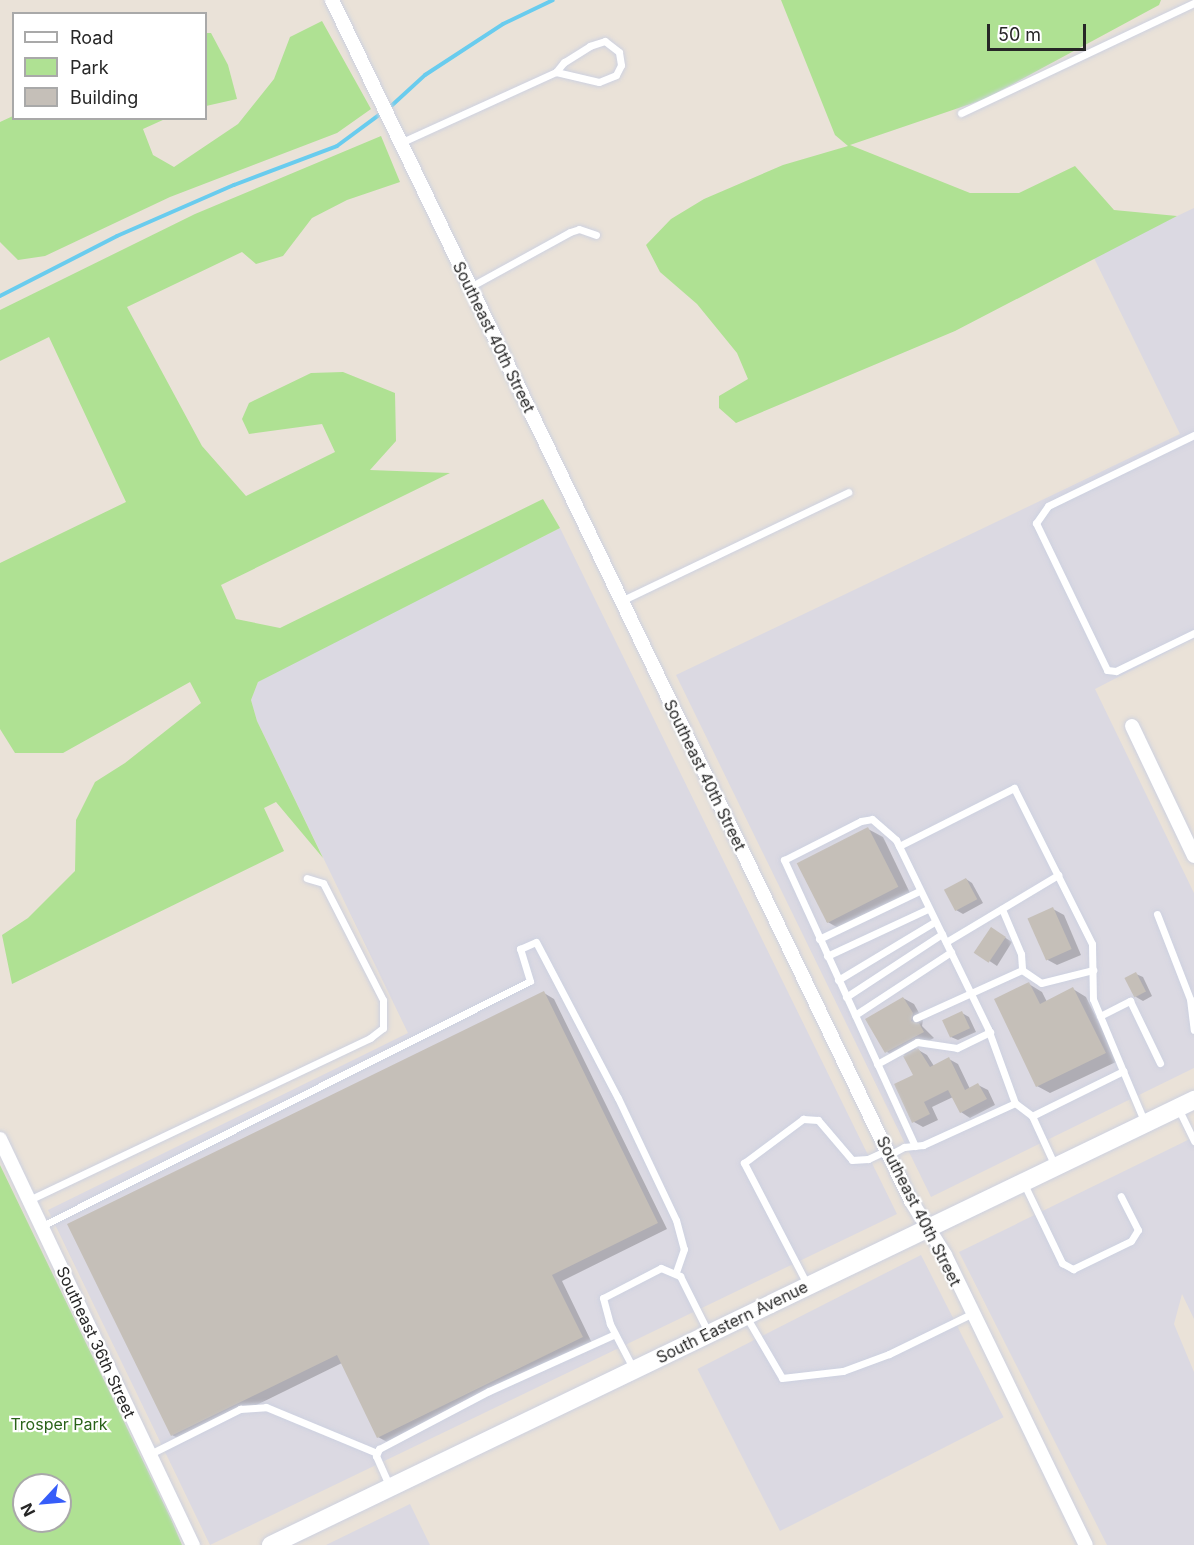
<!DOCTYPE html>
<html>
<head>
<meta charset="utf-8">
<style>
	body { margin:0 }
	#map { position:relative; width:1194px; height:1545px; overflow:hidden; background:#eae2d8; font-family:Inter,sans-serif }
	div>[style] { position:absolute }
	.industrial>* { inset:0; background:#dbd9e2; transform-origin:0 0 }
	.green>* { inset:0; background:#afe193 }
	.shadow>* { inset:0; background:#0003 }
	.stream>* { height:4px; margin:-2px; padding:0 2px; transform-origin:2px; border-radius:2px; background:#69ccee }
	.building>* { inset:0; background:#c5bfb8; transform-origin:0 0 }
	.roads { filter:drop-shadow(0 0 2px #cdd1e0) drop-shadow(0 0 2px #cdd1e0) }
	.lane>* { height:7px; margin:-3.5px; padding:0 3.5px; transform-origin:3.5px; border-radius:3.5px; background:#fff }
	.street>* { height:14px; margin:-7px; padding:0 7px; transform-origin:7px; border-radius:7px; background:#fff }
	.secondary>* { height:18px; margin:-9px; padding:0 9px; transform-origin:9px; border-radius:9px; background:#fff }
	span { translate:-50% -50%; white-space:nowrap; text-align:center; line-height:1.15; -webkit-text-stroke:4.5px #fff; paint-order:stroke }
	.street-label { font-size:16px; color:#272727 }
	.park-label { font-size:16px; color:#296219 }
	.legend { position:absolute; left:12px; top:12px; width:195px; height:108px; box-sizing:border-box; background:#fff; border:2px solid #a9a9a9; margin:0; padding:8px 10px; list-style:none; font-size:18px; color:#272727 }
	.legend li { display:flex; align-items:center; gap:12px; height:30px }
	.legend b { width:30px; border:2px solid #a9a9a9 }
	.north { position:absolute; left:12px; top:1473px; width:60px; height:60px; box-sizing:border-box; background:#fff; border:2px solid #a9a9a9; border-radius:50%; rotate:244deg; font-size:16px; font-weight:700; line-height:24px; text-align:center; color:#272727 }
	.north::after { content:''; display:block; margin:auto; width:21px; height:27px; background:#365df9; clip-path:polygon(50% 0,100% 100%,50% 72%,0 100%) }
	.scale { position:absolute; left:987px; top:24px; width:99px; height:27px; box-sizing:border-box; border:3px solid #272727; border-top:0; padding-left:8px; font-size:18px; line-height:21px; white-space:nowrap; color:#272727; -webkit-text-stroke:4px #fff; paint-order:stroke }
</style>
</head>
<body>
<div id="map">
	<div class="industrial">
		<div style="clip-path:polygon(1194px 208px,1194px 638px,1095px 689px,1194px 893px,1194px 1068px,931px 1197px,676px 675px,1180px 434px,1093px 256px)"></div>
		<div style="clip-path:polygon(560px 528px,897px 1214px,210px 1545px,48px 1210px,408px 1033px,257px 721px,251px 700px,258px 682px,276px 671px)"></div>
		<div style="clip-path:polygon(1194px 1137px,1194px 1319px,1182px 1294px,1174px 1324px,1194px 1372px,1194px 1545px,1107px 1545px,959px 1252px)"></div>
		<div style="left:921px;top:1255px;width:182px;height:251px;rotate:63deg"></div>
		<div style="clip-path:polygon(410px 1504px,430px 1545px,326px 1545px)"></div>
	</div>
	<div class="green">
		<div style="clip-path:polygon(781px 0,1161px 0,1159px 5px,985px 99px,850px 145px,970px 193px,1019px 193px,1075px 166px,1114px 210px,1177px 216px,955px 331px,736px 423px,719px 408px,719px 396px,748px 379px,737px 353px,697px 304px,660px 272px,646px 245px,671px 219px,704px 199px,783px 165px,848px 146px,835px 135px)"></div>
		<div style="clip-path:polygon(322px 21px,371px 109px,337px 133px,170px 197px,45px 256px,18px 260px,0 242px,0 122px,13px 116px,165px 119px,143px 129px,153px 155px,174px 167px,238px 124px,274px 79px,290px 37px)"></div>
		<div style="clip-path:polygon(206px 33px,211px 33px,228px 65px,237px 99px,206px 106px)"></div>
		<div style="clip-path:polygon(381px 136px,400px 182px,347px 200px,312px 218px,283px 256px,256px 264px,242px 252px,127px 307px,202px 446px,246px 496px,335px 452px,322px 424px,249px 434px,242px 419px,249px 403px,311px 373px,343px 372px,395px 393px,396px 441px,370px 470px,450px 473px,221px 585px,236px 619px,280px 628px,543px 499px,560px 528px,258px 682px,251px 700px,257px 721px,323px 858px,276px 802px,264px 808px,284px 851px,12px 984px,2px 935px,28px 918px,75px 871px,76px 820px,95px 782px,125px 763px,201px 703px,190px 682px,63px 753px,15px 753px,0 729px,0 563px,126px 502px,49px 337px,0 361px,0 310px,195px 214px)"></div>
		<div style="clip-path:polygon(evenodd,0 1165px,171px 1519px,182px 1545px,0 1545px,0 1165px,24px 1485px,60px 1485px,60px 1521px,24px 1521px,24px 1485px)"></div>
	</div>
	<div class="shadow">
		<div style="clip-path:polygon(868px 829px,883px 837px,911px 895px,840px 929px,826px 921px)"></div>
		<div style="clip-path:polygon(966px 879px,972px 883px,983px 903px,963px 914px,956px 910px)"></div>
		<div style="clip-path:polygon(1053px 909px,1064px 915px,1081px 955px,1057px 965px,1046px 959px)"></div>
		<div style="clip-path:polygon(998px 933px,1012px 942px,997px 966px,976px 952px)"></div>
		<div style="clip-path:polygon(1136px 974px,1143px 977px,1152px 996px,1143px 1001px,1136px 997px)"></div>
		<div style="clip-path:polygon(1029px 984px,1042px 992px,1047px 1002px,1073px 989px,1086px 997px,1118px 1061px,1050px 1093px,1037px 1086px)"></div>
		<div style="clip-path:polygon(544px 993px,554px 999px,667px 1229px,562px 1281px,592px 1343px,389px 1443px,378px 1437px,342px 1363px,183px 1441px,172px 1435px)"></div>
		<div style="clip-path:polygon(903px 998px,914px 1004px,923px 1020px,922px 1026px,934px 1038px,915px 1048px,927px 1055px,934px 1066px,949px 1059px,958px 1064px,970px 1089px,978px 1085px,988px 1090px,995px 1105px,970px 1118px,961px 1112px,953px 1097px,932px 1107px,938px 1120px,923px 1127px,914px 1122px,915px 1076px,904px 1054px,897px 1058px,887px 1052px)"></div>
		<div style="clip-path:polygon(962px 1013px,969px 1017px,976px 1032px,958px 1040px,951px 1037px)"></div>
	</div>
	<div class="stream">
		<div style="left:389px;top:108px;width:49px;rotate:-42.5deg"></div>
		<div style="left:425px;top:75px;width:93px;rotate:-33.2deg"></div>
		<div style="left:503px;top:24px;width:55px;rotate:-25.6deg"></div>
		<div style="left:0;top:296px;width:131px;rotate:-27.1deg"></div>
		<div style="left:117px;top:236px;width:128px;rotate:-23.6deg"></div>
		<div style="left:234px;top:185px;width:110px;rotate:-20.7deg"></div>
		<div style="left:337px;top:146px;width:57px;rotate:-36.5deg"></div>
	</div>
	<div class="building">
		<div style="left:868px;top:827px;width:67px;height:80px;rotate:63deg"></div>
		<div style="left:966px;top:878px;width:24px;height:25px;rotate:62deg"></div>
		<div style="left:1053px;top:907px;width:46px;height:28px;rotate:66deg"></div>
		<div style="left:991px;top:927px;width:18px;height:31px;rotate:34deg"></div>
		<div style="left:1136px;top:972px;width:22px;height:13px;rotate:63deg"></div>
		<div style="clip-path:polygon(1029px 982px,1040px 1004px,1073px 987px,1106px 1053px,1036px 1087px,994px 999px)"></div>
		<div style="clip-path:polygon(544px 991px,658px 1223px,552px 1275px,583px 1337px,377px 1438px,337px 1355px,171px 1436px,67px 1224px)"></div>
		<div style="clip-path:polygon(903px 997px,913px 1013px,911px 1021px,919px 1023px,924px 1032px,885px 1053px,865px 1019px)"></div>
		<div style="left:962px;top:1011px;width:19px;height:22px;rotate:65deg"></div>
		<div style="clip-path:polygon(918px 1048px,930px 1067px,949px 1057px,965px 1090px,978px 1083px,987px 1099px,960px 1113px,948px 1090px,924px 1102px,930px 1114px,912px 1123px,894px 1084px,913px 1075px,903px 1056px)"></div>
	</div>
	<div class="roads">
		<div class="lane">
			<div style="left:961px;top:113px;width:258px;rotate:-25.3deg"></div>
			<div style="left:400px;top:143px;width:171px;rotate:-24.5deg"></div>
			<div style="left:556px;top:72px;width:44px;rotate:13.1deg"></div>
			<div style="left:599px;top:82px;width:18px;rotate:-22deg"></div>
			<div style="left:616px;top:75px;width:11px;rotate:-63deg"></div>
			<div style="left:621px;top:65px;width:13px;rotate:-99deg"></div>
			<div style="left:619px;top:52px;width:18px;rotate:-142deg"></div>
			<div style="left:605px;top:41px;width:16px;rotate:162deg"></div>
			<div style="left:590px;top:46px;width:31px;rotate:148deg"></div>
			<div style="left:564px;top:62px;width:13px;rotate:129deg"></div>
			<div style="left:470px;top:287px;width:114px;rotate:-28.8deg"></div>
			<div style="left:570px;top:232px;width:9px;rotate:-18deg"></div>
			<div style="left:579px;top:229px;width:18px;rotate:19deg"></div>
			<div style="left:1194px;top:435px;width:162px;rotate:154.1deg"></div>
			<div style="left:1048px;top:506px;width:21px;rotate:125deg"></div>
			<div style="left:1036px;top:523px;width:163px;rotate:64.2deg"></div>
			<div style="left:1107px;top:670px;width:9px;rotate:6deg"></div>
			<div style="left:1116px;top:671px;width:87px;rotate:-26deg"></div>
			<div style="left:621px;top:601px;width:252px;rotate:-25.6deg"></div>
			<div style="left:899px;top:846px;width:129px;rotate:-26.8deg"></div>
			<div style="left:1014px;top:788px;width:174px;rotate:63.4deg"></div>
			<div style="left:1092px;top:944px;width:55px;rotate:89deg"></div>
			<div style="left:1093px;top:999px;width:78px;rotate:67.4deg"></div>
			<div style="left:1002px;top:909px;width:49px;rotate:67.1deg"></div>
			<div style="left:1021px;top:954px;width:16px;rotate:86deg"></div>
			<div style="left:1022px;top:970px;width:23px;rotate:34deg"></div>
			<div style="left:1041px;top:983px;width:54px;rotate:-14deg"></div>
			<div style="left:1157px;top:914px;width:91px;rotate:68.8deg"></div>
			<div style="left:1190px;top:999px;width:31px;rotate:83deg"></div>
			<div style="left:819px;top:939px;width:111px;rotate:-25.6deg"></div>
			<div style="left:946px;top:942px;width:131px;rotate:-30.9deg"></div>
			<div style="left:827px;top:956px;width:111px;rotate:-25deg"></div>
			<div style="left:838px;top:980px;width:112px;rotate:-31.1deg"></div>
			<div style="left:846px;top:997px;width:115px;rotate:-33.3deg"></div>
			<div style="left:855px;top:1015px;width:115px;rotate:-33.3deg"></div>
			<div style="left:1100px;top:1016px;width:34px;rotate:-27deg"></div>
			<div style="left:1130px;top:1001px;width:69px;rotate:64.2deg"></div>
			<div style="left:916px;top:1018px;width:116px;rotate:-24.4deg"></div>
			<div style="left:877px;top:1064px;width:46px;rotate:-28.8deg"></div>
			<div style="left:917px;top:1042px;width:40px;rotate:8.5deg"></div>
			<div style="left:957px;top:1048px;width:37px;rotate:-26deg"></div>
			<div style="left:1178px;top:1108px;width:37px;rotate:64deg"></div>
			<div style="left:915px;top:1146px;width:315px;rotate:-114.6deg"></div>
			<div style="left:784px;top:860px;width:86px;rotate:-26.9deg"></div>
			<div style="left:861px;top:821px;width:11px;rotate:-10deg"></div>
			<div style="left:872px;top:819px;width:32px;rotate:41deg"></div>
			<div style="left:896px;top:840px;width:210px;rotate:64deg"></div>
			<div style="left:988px;top:1029px;width:79px;rotate:70deg"></div>
			<div style="left:889px;top:1155px;width:17px;rotate:-28deg"></div>
			<div style="left:904px;top:1147px;width:19px;rotate:-6deg"></div>
			<div style="left:923px;top:1145px;width:101px;rotate:-24.5deg"></div>
			<div style="left:1015px;top:1103px;width:21px;rotate:37deg"></div>
			<div style="left:1055px;top:1166px;width:55px;rotate:-114.7deg"></div>
			<div style="left:1032px;top:1116px;width:102px;rotate:-26.3deg"></div>
			<div style="left:1123px;top:1071px;width:56px;rotate:67.1deg"></div>
			<div style="left:1024px;top:1184px;width:88px;rotate:64.3deg"></div>
			<div style="left:1062px;top:1263px;width:13px;rotate:29deg"></div>
			<div style="left:1073px;top:1269px;width:64px;rotate:-25.8deg"></div>
			<div style="left:1131px;top:1241px;width:13px;rotate:-58deg"></div>
			<div style="left:1138px;top:1230px;width:38px;rotate:-117deg"></div>
			<div style="left:29px;top:1200px;width:378px;rotate:-25.4deg"></div>
			<div style="left:370px;top:1038px;width:16px;rotate:-38deg"></div>
			<div style="left:383px;top:1028px;width:28px;rotate:-90deg"></div>
			<div style="left:383px;top:1000px;width:131px;rotate:-117.1deg"></div>
			<div style="left:323px;top:883px;width:17px;rotate:-163deg"></div>
			<div style="left:42px;top:1226px;width:546px;rotate:-26.66deg"></div>
			<div style="left:530px;top:981px;width:34px;rotate:-107deg"></div>
			<div style="left:520px;top:949px;width:17px;rotate:-24deg"></div>
			<div style="left:536px;top:942px;width:176px;rotate:62.3deg"></div>
			<div style="left:618px;top:1098px;width:135px;rotate:64.6deg"></div>
			<div style="left:676px;top:1220px;width:30px;rotate:75deg"></div>
			<div style="left:684px;top:1249px;width:24px;rotate:109deg"></div>
			<div style="left:808px;top:1286px;width:139px;rotate:-117.5deg"></div>
			<div style="left:744px;top:1163px;width:74px;rotate:-36.7deg"></div>
			<div style="left:803px;top:1119px;width:15px;rotate:4deg"></div>
			<div style="left:818px;top:1120px;width:52px;rotate:49.6deg"></div>
			<div style="left:852px;top:1160px;width:16px;rotate:-4deg"></div>
			<div style="left:868px;top:1159px;width:21px;rotate:-25deg"></div>
			<div style="left:747px;top:1318px;width:69px;rotate:59.7deg"></div>
			<div style="left:782px;top:1378px;width:61px;rotate:-6.5deg"></div>
			<div style="left:843px;top:1371px;width:49px;rotate:-20.3deg"></div>
			<div style="left:889px;top:1354px;width:91px;rotate:-26deg"></div>
			<div style="left:633px;top:1368px;width:50px;rotate:-117.6deg"></div>
			<div style="left:610px;top:1324px;width:27px;rotate:-105deg"></div>
			<div style="left:603px;top:1298px;width:65px;rotate:-27.3deg"></div>
			<div style="left:661px;top:1268px;width:21px;rotate:23deg"></div>
			<div style="left:680px;top:1276px;width:65px;rotate:63.4deg"></div>
			<div style="left:150px;top:1454px;width:101px;rotate:-26.6deg"></div>
			<div style="left:240px;top:1409px;width:26px;rotate:-4deg"></div>
			<div style="left:266px;top:1407px;width:120px;rotate:22.5deg"></div>
			<div style="left:389px;top:1485px;width:32px;rotate:-114deg"></div>
			<div style="left:376px;top:1456px;width:8px;rotate:-67deg"></div>
			<div style="left:379px;top:1449px;width:124px;rotate:-27.8deg"></div>
			<div style="left:489px;top:1391px;width:138px;rotate:-24.3deg"></div>
		</div>
		<div class="street">
			<div style="left:332px;top:0;width:1333px;rotate:64.26deg"></div>
			<div style="left:911px;top:1201px;width:64px;rotate:57.8deg"></div>
			<div style="left:945px;top:1255px;width:322px;rotate:64.1deg"></div>
			<div style="left:1132px;top:726px;width:144px;rotate:64.5deg"></div>
			<div style="left:0;top:1139px;width:450px;rotate:64.6deg"></div>
		</div>
		<div class="secondary">
			<div style="left:271px;top:1545px;width:1025px;rotate:-25.74deg"></div>
		</div>
	</div>
	<div class="street-label">
		<span style="left:494px;top:337px;rotate:64deg">Southeast 40th Street</span>
		<span style="left:705px;top:775px;rotate:64deg">Southeast 40th Street</span>
		<span style="left:919px;top:1211px;rotate:63deg">Southeast 40th Street</span>
		<span style="left:732px;top:1322px;rotate:-26deg">South Eastern Avenue</span>
		<span style="left:96px;top:1342px;rotate:65deg">Southeast 36th Street</span>
	</div>
	<div class="park-label">
		<span style="left:59px;top:1424px">Trosper Park</span>
	</div>
	<ul class="legend">
	<li><b style="height:8px;background:#fff"></b>Road</li>
	<li><b style="height:16px;background:#afe193"></b>Park</li>
	<li><b style="height:16px;background:#c5bfb8"></b>Building</li>
	</ul>
	<div class="north">N</div>
	<div class="scale">50 m</div>
</div>
</body>
</html>
